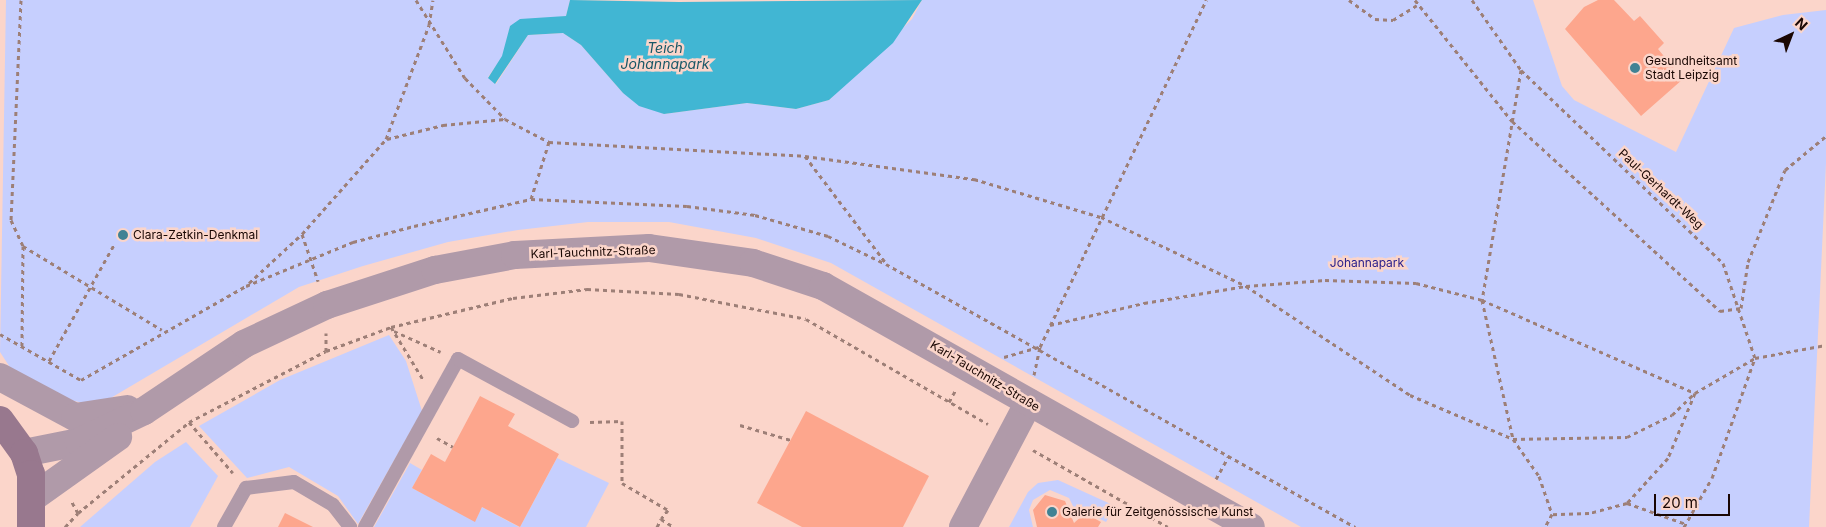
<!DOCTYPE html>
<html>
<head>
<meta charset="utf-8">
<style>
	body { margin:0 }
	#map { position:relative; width:1826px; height:527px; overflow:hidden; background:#fbd5ca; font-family:Inter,sans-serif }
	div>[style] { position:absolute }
	.green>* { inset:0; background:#c6cffe }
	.water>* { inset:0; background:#41b6d3 }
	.building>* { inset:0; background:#fda68d }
	.path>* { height:3px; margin-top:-1.5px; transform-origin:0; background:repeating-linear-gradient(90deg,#9d7f77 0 4px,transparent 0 8px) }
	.service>* { height:14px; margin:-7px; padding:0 7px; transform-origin:7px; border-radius:7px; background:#b09aa9 }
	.minor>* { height:28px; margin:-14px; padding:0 14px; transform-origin:14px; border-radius:14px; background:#b09aa9 }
	.tertiary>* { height:28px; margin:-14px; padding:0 14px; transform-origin:14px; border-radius:14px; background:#b09aa9 }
	.secondary>* { height:28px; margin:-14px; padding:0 14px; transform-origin:14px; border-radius:14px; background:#98788e }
	.dots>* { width:14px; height:14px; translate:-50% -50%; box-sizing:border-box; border:2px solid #fbd5ca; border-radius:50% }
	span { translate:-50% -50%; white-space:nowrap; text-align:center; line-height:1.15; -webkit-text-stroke:5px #fbd5ca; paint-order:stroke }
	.poi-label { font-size:12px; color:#1a0703 }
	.left { translate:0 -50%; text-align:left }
	.street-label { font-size:12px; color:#1a0703 }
	.park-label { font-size:12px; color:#2b208b }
	.water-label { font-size:14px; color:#175766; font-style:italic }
	.north { position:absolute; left:1766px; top:10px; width:50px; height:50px; -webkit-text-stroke:4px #fbd5ca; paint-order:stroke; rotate:43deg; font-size:14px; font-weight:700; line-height:20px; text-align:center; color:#1a0703 }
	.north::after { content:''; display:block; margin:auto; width:18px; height:22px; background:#1a0703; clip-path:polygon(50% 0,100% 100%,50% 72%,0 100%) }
	.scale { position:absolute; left:1654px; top:494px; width:76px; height:22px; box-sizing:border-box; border:2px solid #1a0703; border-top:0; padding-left:6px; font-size:15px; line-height:18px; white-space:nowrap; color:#1a0703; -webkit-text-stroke:4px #fbd5ca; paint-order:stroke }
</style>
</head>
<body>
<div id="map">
	<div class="green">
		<div style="clip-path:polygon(6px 0,570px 0,566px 16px,510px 26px,503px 56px,488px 77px,496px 84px,528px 35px,563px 33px,581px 45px,623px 93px,664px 114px,747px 103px,796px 109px,829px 100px,912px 19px,922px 0,1533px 0,1562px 86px,1574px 100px,1676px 152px,1734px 28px,1783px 15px,1826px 10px,1826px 163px,1809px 527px,1301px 527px,831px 263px,756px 238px,669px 222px,588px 222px,518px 230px,448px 242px,363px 266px,299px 287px,109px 399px,89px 404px,64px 399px,13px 372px,0 352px)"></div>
		<div style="clip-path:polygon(389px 335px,406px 361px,422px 411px,358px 524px,338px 496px,289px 467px,247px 478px,199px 426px,280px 380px)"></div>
		<div style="clip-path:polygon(186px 442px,218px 476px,190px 527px,80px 527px,155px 462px)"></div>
		<div style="clip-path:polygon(557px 458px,609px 483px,586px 527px,520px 527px)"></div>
		<div style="clip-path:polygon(410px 463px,422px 470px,412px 488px,475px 521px,482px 507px,519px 527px,374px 527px)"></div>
		<div style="clip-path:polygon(1058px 480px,1115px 506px,1106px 522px,1082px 510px,1078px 516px,1069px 498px,1050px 490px,1033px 500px,1029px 510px,1033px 527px,1009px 527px,1028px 492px,1038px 483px)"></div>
	</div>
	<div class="water">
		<div style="clip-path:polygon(570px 0,679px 2px,922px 0,893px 43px,829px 100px,796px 109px,747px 103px,664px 114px,639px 106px,623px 93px,581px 45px,563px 33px,528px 35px,495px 84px,488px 78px,502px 56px,510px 26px,520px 19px,566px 16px)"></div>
	</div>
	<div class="building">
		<div style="clip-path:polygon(1598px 0,1614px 0,1634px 21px,1640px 16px,1664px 43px,1658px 49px,1683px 79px,1641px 116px,1565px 29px,1584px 7px)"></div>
		<div style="clip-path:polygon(480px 396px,515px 414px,508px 426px,559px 454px,520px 527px,482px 507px,475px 522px,412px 488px,431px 454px,445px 462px)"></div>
		<div style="clip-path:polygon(806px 411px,929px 476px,903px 527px,802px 527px,757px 503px)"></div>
		<div style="clip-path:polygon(1045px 495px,1065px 501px,1074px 523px,1085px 513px,1101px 522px,1098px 527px,1037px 527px,1033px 510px)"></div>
		<div style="clip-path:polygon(285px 513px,313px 527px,278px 527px)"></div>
	</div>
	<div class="path">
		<div style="left:21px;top:0;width:220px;rotate:92.6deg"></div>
		<div style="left:11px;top:220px;width:29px;rotate:65deg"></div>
		<div style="left:23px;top:246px;width:100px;rotate:90.6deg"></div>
		<div style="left:416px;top:0;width:92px;rotate:57.9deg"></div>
		<div style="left:465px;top:78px;width:57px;rotate:45.7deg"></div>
		<div style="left:505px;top:119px;width:50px;rotate:27.6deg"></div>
		<div style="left:549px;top:142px;width:256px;rotate:3.1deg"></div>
		<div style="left:805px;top:156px;width:171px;rotate:7.8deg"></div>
		<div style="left:974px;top:179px;width:133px;rotate:16.7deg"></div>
		<div style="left:1101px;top:217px;width:161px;rotate:25.4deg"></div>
		<div style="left:1246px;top:286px;width:197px;rotate:33.6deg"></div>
		<div style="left:1410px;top:395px;width:112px;rotate:23.1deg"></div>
		<div style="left:1513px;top:439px;width:114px;rotate:-1deg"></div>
		<div style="left:1627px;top:437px;width:50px;rotate:-26.1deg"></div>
		<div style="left:1672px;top:415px;width:32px;rotate:-44deg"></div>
		<div style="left:1695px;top:393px;width:69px;rotate:-30.3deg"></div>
		<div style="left:1755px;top:358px;width:72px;rotate:-10.4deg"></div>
		<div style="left:1349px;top:0;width:32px;rotate:36deg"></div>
		<div style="left:1375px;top:19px;width:18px;rotate:3deg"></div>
		<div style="left:1393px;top:20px;width:28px;rotate:-32deg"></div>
		<div style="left:1415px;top:0;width:155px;rotate:51.3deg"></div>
		<div style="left:1512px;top:121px;width:282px;rotate:42.4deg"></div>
		<div style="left:1720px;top:311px;width:21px;rotate:-8deg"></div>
		<div style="left:1741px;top:308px;width:47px;rotate:-81.3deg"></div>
		<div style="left:1748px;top:262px;width:99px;rotate:-68.1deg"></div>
		<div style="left:1785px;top:170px;width:53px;rotate:-39.7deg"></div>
		<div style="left:1472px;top:0;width:85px;rotate:55deg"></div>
		<div style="left:1521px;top:70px;width:279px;rotate:43.7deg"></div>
		<div style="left:1723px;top:263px;width:100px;rotate:71.4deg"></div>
		<div style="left:1521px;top:70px;width:233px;rotate:99.6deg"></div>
		<div style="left:1482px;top:300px;width:142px;rotate:77.4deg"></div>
		<div style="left:1513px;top:439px;width:45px;rotate:54.9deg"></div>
		<div style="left:1539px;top:476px;width:40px;rotate:71.1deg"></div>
		<div style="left:387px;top:139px;width:58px;rotate:-14deg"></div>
		<div style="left:443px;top:125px;width:62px;rotate:-5.5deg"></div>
		<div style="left:805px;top:156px;width:134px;rotate:52.9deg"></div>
		<div style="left:531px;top:199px;width:60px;rotate:-72.5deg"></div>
		<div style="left:302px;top:234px;width:50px;rotate:71.2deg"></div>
		<div style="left:23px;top:246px;width:162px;rotate:31.1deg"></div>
		<div style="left:249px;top:283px;width:72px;rotate:-42.8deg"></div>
		<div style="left:302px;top:234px;width:127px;rotate:-48.5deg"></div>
		<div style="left:386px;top:139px;width:122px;rotate:-69.3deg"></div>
		<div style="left:429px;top:25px;width:25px;rotate:-81deg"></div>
		<div style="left:1050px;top:325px;width:97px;rotate:-13.2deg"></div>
		<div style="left:1144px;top:303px;width:103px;rotate:-9.5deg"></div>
		<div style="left:1246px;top:286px;width:79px;rotate:-4.3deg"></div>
		<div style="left:1325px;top:280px;width:91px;rotate:1.9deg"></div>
		<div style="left:1416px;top:283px;width:68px;rotate:14.4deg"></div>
		<div style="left:1482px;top:300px;width:232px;rotate:23.6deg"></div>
		<div style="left:1695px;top:393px;width:70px;rotate:112.6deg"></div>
		<div style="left:1668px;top:458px;width:61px;rotate:132.3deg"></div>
		<div style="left:1627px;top:503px;width:39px;rotate:165deg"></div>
		<div style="left:1589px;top:513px;width:37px;rotate:178deg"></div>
		<div style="left:1552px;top:514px;width:15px;rotate:118deg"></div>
		<div style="left:391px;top:327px;width:63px;rotate:58.6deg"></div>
		<div style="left:394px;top:331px;width:51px;rotate:24.1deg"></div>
		<div style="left:0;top:334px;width:93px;rotate:29.6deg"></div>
		<div style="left:81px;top:380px;width:190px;rotate:-29.7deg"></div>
		<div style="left:246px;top:286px;width:116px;rotate:-22.4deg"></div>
		<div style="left:353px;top:242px;width:63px;rotate:-14.7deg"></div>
		<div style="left:414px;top:226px;width:120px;rotate:-13deg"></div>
		<div style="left:531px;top:199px;width:156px;rotate:2.6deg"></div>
		<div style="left:687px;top:206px;width:69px;rotate:7.5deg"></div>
		<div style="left:755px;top:215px;width:76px;rotate:16deg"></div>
		<div style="left:828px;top:236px;width:64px;rotate:25.8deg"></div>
		<div style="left:886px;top:264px;width:538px;rotate:29.28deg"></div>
		<div style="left:326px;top:351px;width:18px;rotate:-90deg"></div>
		<div style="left:1004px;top:357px;width:37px;rotate:-16deg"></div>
		<div style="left:1040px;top:347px;width:385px;rotate:-64.4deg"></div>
		<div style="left:49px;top:361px;width:135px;rotate:-60.8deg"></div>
		<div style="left:1034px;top:375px;width:29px;rotate:-78deg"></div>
		<div style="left:949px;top:402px;width:13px;rotate:-61deg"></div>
		<div style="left:189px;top:422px;width:67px;rotate:49.2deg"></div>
		<div style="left:590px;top:422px;width:32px;rotate:-2deg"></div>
		<div style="left:622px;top:421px;width:62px;rotate:90deg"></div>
		<div style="left:622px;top:483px;width:53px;rotate:30.4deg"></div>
		<div style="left:668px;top:510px;width:11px;rotate:128deg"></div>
		<div style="left:661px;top:519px;width:15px;rotate:32deg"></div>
		<div style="left:740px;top:425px;width:53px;rotate:16.4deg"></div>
		<div style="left:437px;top:438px;width:18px;rotate:29deg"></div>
		<div style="left:1033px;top:450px;width:155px;rotate:29.7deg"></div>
		<div style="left:1216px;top:479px;width:26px;rotate:-61deg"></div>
		<div style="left:1627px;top:503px;width:63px;rotate:19.6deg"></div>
		<div style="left:78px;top:513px;width:144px;rotate:-39.3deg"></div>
		<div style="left:189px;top:422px;width:154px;rotate:-27.4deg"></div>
		<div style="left:326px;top:351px;width:69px;rotate:-20.3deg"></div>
		<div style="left:391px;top:327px;width:125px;rotate:-13.4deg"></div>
		<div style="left:513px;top:298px;width:75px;rotate:-6.9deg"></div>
		<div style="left:587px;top:289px;width:92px;rotate:3.1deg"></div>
		<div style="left:679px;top:294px;width:129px;rotate:11.1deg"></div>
		<div style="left:806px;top:319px;width:210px;rotate:30deg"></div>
		<div style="left:65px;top:527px;width:19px;rotate:-47deg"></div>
		<div style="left:78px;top:513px;width:13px;rotate:-119deg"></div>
		<div style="left:657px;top:527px;width:9px;rotate:-63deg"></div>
		<div style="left:1684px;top:527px;width:56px;rotate:-60.3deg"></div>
		<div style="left:1712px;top:478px;width:127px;rotate:-70.3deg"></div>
	</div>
	<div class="service">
		<div style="left:224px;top:527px;width:45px;rotate:-60.6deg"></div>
		<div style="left:246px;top:488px;width:48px;rotate:-7.1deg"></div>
		<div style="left:294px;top:482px;width:45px;rotate:30.5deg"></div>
		<div style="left:333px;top:505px;width:28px;rotate:52deg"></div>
		<div style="left:365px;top:527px;width:192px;rotate:-61deg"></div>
		<div style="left:458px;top:359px;width:130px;rotate:28.5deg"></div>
	</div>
	<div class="minor">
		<div style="left:963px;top:527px;width:141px;rotate:-62.2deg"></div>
	</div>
	<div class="tertiary">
		<div style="left:0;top:377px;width:85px;rotate:28.1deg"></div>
		<div style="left:75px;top:417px;width:53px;rotate:-8.7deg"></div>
		<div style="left:24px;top:453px;width:56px;rotate:-11.3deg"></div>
		<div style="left:79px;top:442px;width:72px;rotate:-25.5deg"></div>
		<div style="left:144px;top:411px;width:120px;rotate:-33.8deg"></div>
		<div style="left:244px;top:344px;width:92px;rotate:-25.2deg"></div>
		<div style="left:327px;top:305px;width:114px;rotate:-18deg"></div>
		<div style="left:435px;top:270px;width:81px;rotate:-10.6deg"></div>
		<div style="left:515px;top:255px;width:134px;rotate:-3deg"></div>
		<div style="left:649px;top:248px;width:105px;rotate:8.2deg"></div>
		<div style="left:753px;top:263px;width:74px;rotate:18.2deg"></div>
		<div style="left:823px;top:286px;width:491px;rotate:29.4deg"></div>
		<div style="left:35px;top:496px;width:102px;rotate:-35.4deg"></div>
	</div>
	<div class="secondary">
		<div style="left:0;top:420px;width:41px;rotate:54deg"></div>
		<div style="left:24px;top:453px;width:22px;rotate:72deg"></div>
		<div style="left:31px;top:474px;width:53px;rotate:90deg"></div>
	</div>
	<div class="dots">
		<div style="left:1635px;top:68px;background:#408294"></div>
		<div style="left:123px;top:235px;background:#408294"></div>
		<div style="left:1052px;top:512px;background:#408294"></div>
	</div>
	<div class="poi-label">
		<span class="left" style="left:1645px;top:68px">Gesundheitsamt<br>Stadt Leipzig</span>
		<span class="left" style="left:133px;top:235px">Clara-Zetkin-Denkmal</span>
		<span class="left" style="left:1062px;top:512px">Galerie für Zeitgenössische Kunst</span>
	</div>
	<div class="street-label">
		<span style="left:1661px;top:189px;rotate:43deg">Paul-Gerhardt-Weg</span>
		<span style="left:593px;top:252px;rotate:-2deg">Karl-Tauchnitz-Straße</span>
		<span style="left:985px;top:376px;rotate:31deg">Karl-Tauchnitz-Straße</span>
	</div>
	<div class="park-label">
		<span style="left:1367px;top:263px">Johannapark</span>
	</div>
	<div class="water-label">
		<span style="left:665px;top:56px">Teich<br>Johannapark</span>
	</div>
	<div class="north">N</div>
	<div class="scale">20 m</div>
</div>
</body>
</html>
